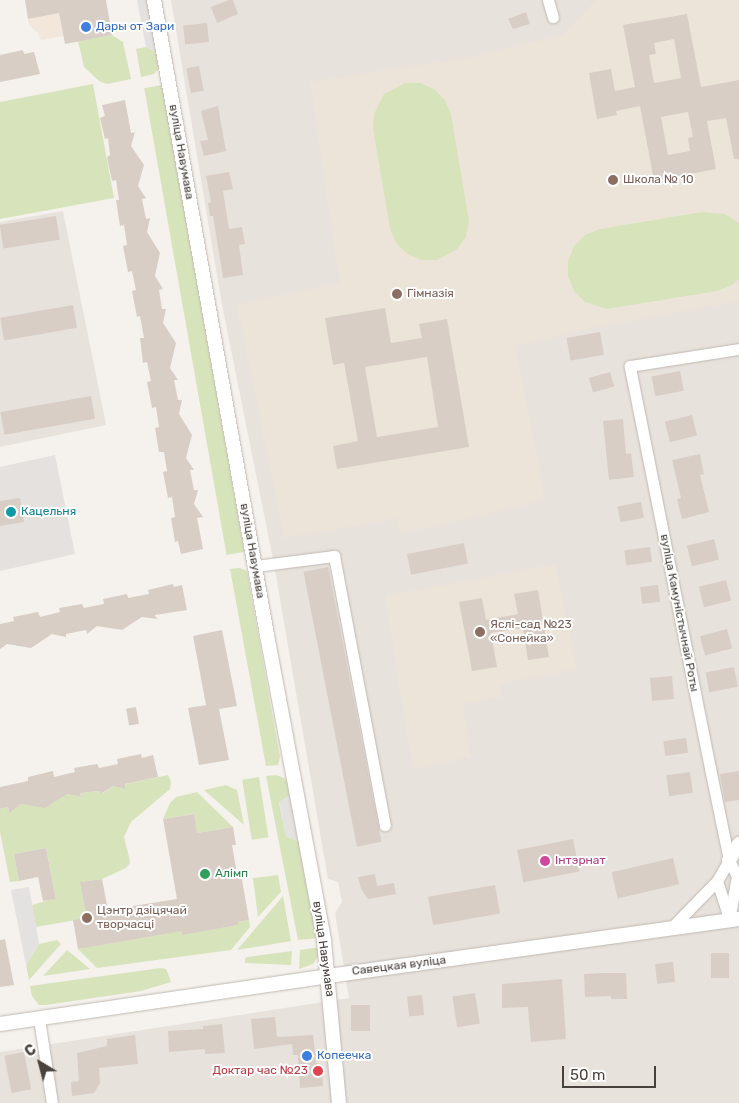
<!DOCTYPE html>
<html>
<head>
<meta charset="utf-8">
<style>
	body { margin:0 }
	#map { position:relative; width:739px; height:1103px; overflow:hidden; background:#f5f1ed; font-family:Rubik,sans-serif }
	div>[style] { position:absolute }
	.residential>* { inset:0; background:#e8e2dc }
	.commercial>* { inset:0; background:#f3e6db }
	.industrial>* { inset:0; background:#e5e1de }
	.education>* { inset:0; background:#ece4d9 }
	.green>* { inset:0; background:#d7e4bb; transform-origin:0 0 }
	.parking>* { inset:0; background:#e4e2e0 }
	.building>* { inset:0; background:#d8cec6; transform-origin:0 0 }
	.roads { filter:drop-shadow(0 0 1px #bfb8b0) drop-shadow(0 0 1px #bfb8b0) }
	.minor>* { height:11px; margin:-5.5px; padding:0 5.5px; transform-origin:5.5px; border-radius:5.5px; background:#fff }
	.tertiary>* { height:14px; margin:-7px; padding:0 7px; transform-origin:7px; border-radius:7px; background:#fff }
	.dots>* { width:14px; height:14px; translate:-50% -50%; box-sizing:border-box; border:2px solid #fff; border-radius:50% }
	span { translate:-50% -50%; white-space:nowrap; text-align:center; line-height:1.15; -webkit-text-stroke:4px #fff; paint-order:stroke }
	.shop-label { font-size:12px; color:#366cbe }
	.left { translate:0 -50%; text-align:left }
	.street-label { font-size:12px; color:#49413b }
	.education-label { font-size:12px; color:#785e54 }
	.culture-label { font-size:12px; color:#0d838f }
	.hotel-label { font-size:12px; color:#b23c85 }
	.leisure-label { font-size:12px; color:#27864d }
	.health-label { font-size:12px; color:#be3a42 }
	.right { translate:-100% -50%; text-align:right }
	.north { position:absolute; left:15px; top:1038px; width:50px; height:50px; -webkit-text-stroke:4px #fff; paint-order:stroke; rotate:323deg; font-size:14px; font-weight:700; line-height:20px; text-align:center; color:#49413b }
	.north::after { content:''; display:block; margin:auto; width:18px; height:22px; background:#49413b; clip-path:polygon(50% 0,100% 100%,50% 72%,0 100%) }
	.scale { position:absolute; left:562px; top:1066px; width:94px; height:22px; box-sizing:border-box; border:2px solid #49413b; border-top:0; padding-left:6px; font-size:15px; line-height:18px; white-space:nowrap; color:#49413b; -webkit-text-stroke:4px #fff; paint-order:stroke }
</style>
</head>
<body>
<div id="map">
	<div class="residential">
		<div style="clip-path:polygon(171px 0,739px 0,739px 1103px,0 1103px,0 1052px,349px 998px,335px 913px,342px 902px,338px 882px,328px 879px,274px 564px,222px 305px)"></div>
		<div style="clip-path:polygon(63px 211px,106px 425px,0 447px,0 222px)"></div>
	</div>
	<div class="commercial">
		<div style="clip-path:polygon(59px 13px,63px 36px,41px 40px,38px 33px,29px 25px,28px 19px)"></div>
	</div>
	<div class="industrial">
		<div style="clip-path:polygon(55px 455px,75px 554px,0 571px,0 467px)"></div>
	</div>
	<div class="education">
		<div style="clip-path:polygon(596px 0,739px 0,739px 301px,586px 329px,515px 346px,545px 500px,400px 534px,397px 518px,284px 538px,237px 305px,340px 283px,310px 82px,466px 58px,564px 35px)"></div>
		<div style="clip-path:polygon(555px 564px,577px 669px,500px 683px,501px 697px,463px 704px,470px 757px,413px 769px,385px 596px)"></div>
	</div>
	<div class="green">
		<div style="clip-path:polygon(112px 35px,123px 42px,131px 79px,107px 84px,99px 81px,84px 67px,78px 41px)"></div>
		<div style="clip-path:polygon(146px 47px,158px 53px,159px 68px,154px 74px,141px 77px,136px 49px)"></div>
		<div style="clip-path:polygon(405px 83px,420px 83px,434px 89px,445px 100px,451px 114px,469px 221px,466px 237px,457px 249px,437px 260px,421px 260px,407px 254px,396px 243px,390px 229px,373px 129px,374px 114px,384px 94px)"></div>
		<div style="clip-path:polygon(93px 84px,114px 198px,0 219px,0 102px)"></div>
		<div style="left:162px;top:85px;width:474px;height:18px;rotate:80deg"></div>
		<div style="clip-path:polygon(702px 212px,725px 214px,739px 223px,739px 279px,732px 285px,717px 291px,607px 309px,585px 302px,574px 291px,568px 276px,568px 261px,574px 246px,585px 235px,600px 229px)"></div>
		<div style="clip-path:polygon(240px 568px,247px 571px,280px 757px,278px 765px,266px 766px,230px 569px)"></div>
		<div style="clip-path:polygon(168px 775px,171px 782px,170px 789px,131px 822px,124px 837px,129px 857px,130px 863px,126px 868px,102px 879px,81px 882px,87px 918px,36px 927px,32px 905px,56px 898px,46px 848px,14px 854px,19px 881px,10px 882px,0 832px,0 809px,8px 807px,9px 812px,21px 804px,36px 806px,67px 794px,81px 797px,80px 793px,101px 791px,102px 794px,113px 786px,126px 788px,125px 784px)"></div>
		<div style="clip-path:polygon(276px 775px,284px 778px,288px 782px,290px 795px,279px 803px,286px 836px,300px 842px,319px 938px,298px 940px,266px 776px)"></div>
		<div style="left:259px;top:777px;width:61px;height:17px;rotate:81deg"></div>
		<div style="clip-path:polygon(226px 785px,237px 790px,244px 825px,204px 790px)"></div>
		<div style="clip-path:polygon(197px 792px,233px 827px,197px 833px,193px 814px,163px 819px,170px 803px,176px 797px)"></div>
		<div style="clip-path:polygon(278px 875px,281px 892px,258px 917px,253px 878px)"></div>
		<div style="clip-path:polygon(283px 896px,291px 941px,237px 950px)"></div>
		<div style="clip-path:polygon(249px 920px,250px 927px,231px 950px,97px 968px,78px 949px,181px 926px,183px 934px,238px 925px,238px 922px)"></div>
		<div style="clip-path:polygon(57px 940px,61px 944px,29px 980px,26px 965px,39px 944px)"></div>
		<div style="clip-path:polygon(320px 947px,319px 955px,313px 964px,299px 969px,300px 950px)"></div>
		<div style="clip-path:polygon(67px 950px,90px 969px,43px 976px)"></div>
		<div style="clip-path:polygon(292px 951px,291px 965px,245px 963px,245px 959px,247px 957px)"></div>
		<div style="clip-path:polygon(161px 968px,166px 969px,171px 982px,141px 991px,46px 1005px,39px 1005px,32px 996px,30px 986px)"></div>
	</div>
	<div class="parking">
		<div style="clip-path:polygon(137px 0,148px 0,158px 53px,146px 47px)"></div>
		<div style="clip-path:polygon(290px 795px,300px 842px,286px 836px,279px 802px)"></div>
		<div style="clip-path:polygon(29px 887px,39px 944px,26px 965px,11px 890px)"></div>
	</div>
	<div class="building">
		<div style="clip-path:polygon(25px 0,106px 0,112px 35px,65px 44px,59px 13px,28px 19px)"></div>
		<div style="clip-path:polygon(229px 0,233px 0,238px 14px,217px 23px,211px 7px)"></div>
		<div style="clip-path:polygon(526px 12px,530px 24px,513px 29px,508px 19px)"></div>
		<div style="clip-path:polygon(evenodd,687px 14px,701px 87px,739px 80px,739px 159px,734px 159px,726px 118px,707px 121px,716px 169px,654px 181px,640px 106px,616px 111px,617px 115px,597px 119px,589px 73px,611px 69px,615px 91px,635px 87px,623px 25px,687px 14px,674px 39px,681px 78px,654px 83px,649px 55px,656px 54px,654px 43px,674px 39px,687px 14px,688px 112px,693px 137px,688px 138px,690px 151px,668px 155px,661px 117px,688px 112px)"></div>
		<div style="left:207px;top:23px;width:19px;height:24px;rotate:84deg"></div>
		<div style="clip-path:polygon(23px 50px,24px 54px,34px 52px,40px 74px,0 82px,0 55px)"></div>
		<div style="left:199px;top:66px;width:25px;height:13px;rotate:79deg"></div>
		<div style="clip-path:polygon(125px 100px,131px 133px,135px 132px,131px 146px,144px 165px,138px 186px,146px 198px,142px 199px,146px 219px,150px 218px,147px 232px,160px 253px,155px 276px,163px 289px,159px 290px,162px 309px,166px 309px,163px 323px,176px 343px,170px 368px,178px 380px,174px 380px,178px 400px,182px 400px,179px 414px,192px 435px,186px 458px,194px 470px,190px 470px,194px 490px,198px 490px,194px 504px,203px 517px,197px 518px,203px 549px,181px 554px,178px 541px,175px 542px,171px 518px,175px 517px,172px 497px,168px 498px,163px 472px,167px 471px,164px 452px,159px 452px,155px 428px,159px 427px,156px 407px,152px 408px,147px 382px,151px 381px,147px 362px,143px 363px,140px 338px,144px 338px,140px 316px,137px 317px,132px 291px,136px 290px,132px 271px,128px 272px,123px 246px,127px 245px,124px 225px,120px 226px,116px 200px,119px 200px,116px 180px,112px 181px,107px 157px,110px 155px,108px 138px,105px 139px,100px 118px,105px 116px,102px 105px)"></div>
		<div style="clip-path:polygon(218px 106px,226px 151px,204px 156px,200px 141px,208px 140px,201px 111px)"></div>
		<div style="clip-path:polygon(229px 172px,233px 189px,223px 191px,229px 229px,242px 227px,245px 244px,239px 245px,243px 275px,223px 278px,213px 216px,210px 216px,208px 203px,211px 202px,206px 176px)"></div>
		<div style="left:56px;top:216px;width:24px;height:57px;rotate:81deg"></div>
		<div style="left:73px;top:305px;width:23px;height:74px;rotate:80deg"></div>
		<div style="clip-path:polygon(evenodd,385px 308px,391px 343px,422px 338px,419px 324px,447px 319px,469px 447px,337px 469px,333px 446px,358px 441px,344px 363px,333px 365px,325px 318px,385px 308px,427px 357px,438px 427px,377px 437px,365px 367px,427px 357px)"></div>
		<div style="left:600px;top:332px;width:23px;height:34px;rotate:80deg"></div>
		<div style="left:680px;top:371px;width:20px;height:29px;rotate:79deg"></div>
		<div style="left:610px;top:372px;width:15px;height:22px;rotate:74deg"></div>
		<div style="left:91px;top:396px;width:23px;height:92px;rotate:80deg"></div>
		<div style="left:692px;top:415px;width:21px;height:28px;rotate:76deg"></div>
		<div style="clip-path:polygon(623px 419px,626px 454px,631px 453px,634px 477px,609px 480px,603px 421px)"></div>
		<div style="clip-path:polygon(700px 454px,704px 474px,700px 475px,709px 512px,682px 519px,677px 499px,681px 498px,672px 460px)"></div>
		<div style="clip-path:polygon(20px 498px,24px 522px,0 526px,0 501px)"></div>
		<div style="left:641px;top:502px;width:16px;height:24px;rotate:79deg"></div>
		<div style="left:714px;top:539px;width:21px;height:28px;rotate:76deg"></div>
		<div style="left:464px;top:543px;width:21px;height:58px;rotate:79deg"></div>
		<div style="left:650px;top:547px;width:15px;height:26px;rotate:82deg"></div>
		<div style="left:328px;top:567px;width:280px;height:25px;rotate:79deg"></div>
		<div style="left:726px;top:580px;width:21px;height:28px;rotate:76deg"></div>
		<div style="clip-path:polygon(173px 584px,174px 587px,182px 585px,187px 610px,155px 615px,157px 619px,142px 617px,122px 630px,97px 626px,87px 634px,86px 630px,66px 634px,66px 637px,52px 634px,31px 648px,7px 644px,0 649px,0 624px,14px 621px,13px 617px,38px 612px,40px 617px,60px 612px,59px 608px,82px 604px,84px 608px,104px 604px,103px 599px,127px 594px,128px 598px,149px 594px,148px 590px)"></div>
		<div style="left:658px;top:585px;width:17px;height:18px;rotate:83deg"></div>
		<div style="clip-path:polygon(538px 590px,549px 657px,528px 660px,523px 628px,491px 633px,497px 667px,472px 671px,459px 602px,482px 598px,486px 620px,518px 614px,514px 594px)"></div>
		<div style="left:727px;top:629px;width:20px;height:28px;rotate:75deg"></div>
		<div style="clip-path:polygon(222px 630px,237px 706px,219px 709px,229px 760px,199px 765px,188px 708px,206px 705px,193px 636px)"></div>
		<div style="left:734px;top:667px;width:20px;height:29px;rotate:79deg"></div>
		<div style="left:672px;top:676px;width:23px;height:22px;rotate:85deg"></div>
		<div style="left:136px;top:707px;width:17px;height:10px;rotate:80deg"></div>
		<div style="left:686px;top:738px;width:15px;height:23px;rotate:82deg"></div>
		<div style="clip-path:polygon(141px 754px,142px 758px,153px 755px,158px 777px,125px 784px,126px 789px,113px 786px,101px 794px,100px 791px,80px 793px,81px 797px,67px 794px,45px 808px,21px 804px,9px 813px,8px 807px,0 809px,0 787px,28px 781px,28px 777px,53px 771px,54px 777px,75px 772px,74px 768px,97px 764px,99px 768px,118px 764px,117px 759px)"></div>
		<div style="clip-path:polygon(739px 771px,739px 800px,725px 802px,720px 774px)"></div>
		<div style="left:690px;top:772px;width:21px;height:24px;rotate:82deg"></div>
		<div style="clip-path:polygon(194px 814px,197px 833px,233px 827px,236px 845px,232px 845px,237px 874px,241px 874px,249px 920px,238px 922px,238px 925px,182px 935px,182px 931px,78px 949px,73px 920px,87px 918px,80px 882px,102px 879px,108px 910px,177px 899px,163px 819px)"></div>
		<div style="left:573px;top:839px;width:33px;height:57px;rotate:79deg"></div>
		<div style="clip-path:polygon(46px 848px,56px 899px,43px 901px,38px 877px,19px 881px,14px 854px)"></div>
		<div style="left:673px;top:858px;width:27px;height:63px;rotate:77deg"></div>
		<div style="clip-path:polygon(375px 874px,377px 886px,394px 883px,396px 894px,368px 899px,361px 889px,358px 877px)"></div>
		<div style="left:495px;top:885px;width:29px;height:68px;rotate:80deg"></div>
		<div style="clip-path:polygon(5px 939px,14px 985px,0 987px,0 940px)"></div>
		<div style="left:711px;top:953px;width:18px;height:25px"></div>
		<div style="left:673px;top:962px;width:20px;height:18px;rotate:84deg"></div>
		<div style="clip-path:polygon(601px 973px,626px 973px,627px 999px,611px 999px,611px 996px,585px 997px,584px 974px)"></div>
		<div style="clip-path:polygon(562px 979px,566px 1039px,531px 1042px,528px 1007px,502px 1008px,502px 984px)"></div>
		<div style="left:475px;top:993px;width:31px;height:23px;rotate:81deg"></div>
		<div style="left:422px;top:995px;width:20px;height:15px;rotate:84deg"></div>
		<div style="left:351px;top:1005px;width:19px;height:26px"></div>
		<div style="clip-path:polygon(275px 1017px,277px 1037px,313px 1035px,316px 1063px,320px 1064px,322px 1070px,323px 1086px,300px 1088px,298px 1055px,293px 1055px,292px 1044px,254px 1049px,251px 1019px)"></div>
		<div style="clip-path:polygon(222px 1024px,225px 1053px,205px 1054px,205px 1049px,169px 1052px,168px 1031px,203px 1029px,203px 1026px)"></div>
		<div style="clip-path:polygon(135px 1035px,138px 1064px,99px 1068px,100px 1083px,94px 1093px,72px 1096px,71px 1082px,79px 1081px,77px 1053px,107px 1046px,107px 1039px)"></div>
		<div style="left:24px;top:1052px;width:38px;height:20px;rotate:79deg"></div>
	</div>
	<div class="roads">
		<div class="minor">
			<div style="left:548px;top:0;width:18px;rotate:74deg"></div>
			<div style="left:255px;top:566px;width:80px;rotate:-7.2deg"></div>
			<div style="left:334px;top:556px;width:274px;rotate:79.3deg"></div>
			<div style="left:717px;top:881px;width:40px;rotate:72deg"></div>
			<div style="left:729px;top:920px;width:45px;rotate:-79.7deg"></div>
			<div style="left:737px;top:876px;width:18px;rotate:-117deg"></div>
			<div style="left:729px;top:860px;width:94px;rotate:-101.7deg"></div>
			<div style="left:710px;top:768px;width:410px;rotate:-101.3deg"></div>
			<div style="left:630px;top:366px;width:110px;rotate:-8.9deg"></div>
			<div style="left:670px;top:929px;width:67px;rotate:-45.6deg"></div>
			<div style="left:717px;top:881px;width:24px;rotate:-60deg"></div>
			<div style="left:39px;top:1019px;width:85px;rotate:81.2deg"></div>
		</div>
		<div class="tertiary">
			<div style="left:154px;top:0;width:645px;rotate:79.91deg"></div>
			<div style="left:267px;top:635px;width:311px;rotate:79.4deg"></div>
			<div style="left:324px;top:941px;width:163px;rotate:84.7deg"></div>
			<div style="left:729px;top:860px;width:19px;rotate:-58deg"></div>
			<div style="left:0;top:1024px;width:331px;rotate:-8.3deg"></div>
			<div style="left:328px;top:976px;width:415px;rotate:-7.9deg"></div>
		</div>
	</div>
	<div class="dots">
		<div style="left:86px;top:27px;background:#3f7fe0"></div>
		<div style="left:613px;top:180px;background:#8d6e63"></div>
		<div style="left:397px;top:294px;background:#8d6e63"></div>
		<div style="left:11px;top:512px;background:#0f9aa8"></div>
		<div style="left:480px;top:632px;background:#8d6e63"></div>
		<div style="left:545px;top:861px;background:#d1479c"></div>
		<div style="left:205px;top:874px;background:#2e9e5b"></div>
		<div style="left:87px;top:918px;background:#8d6e63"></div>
		<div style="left:307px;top:1056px;background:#3f7fe0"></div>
		<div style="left:318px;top:1071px;background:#e0444e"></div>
	</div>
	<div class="shop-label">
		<span class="left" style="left:96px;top:27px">Дары от Зари</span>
		<span class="left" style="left:317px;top:1056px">Копеечка</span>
	</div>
	<div class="street-label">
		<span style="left:181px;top:152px;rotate:80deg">вуліца Навумава</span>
		<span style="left:252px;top:551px;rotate:80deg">вуліца Навумава</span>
		<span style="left:679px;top:613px;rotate:79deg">вуліца Камуністычнай Роты</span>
		<span style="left:323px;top:949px;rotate:82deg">вуліца Навумава</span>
		<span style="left:399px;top:966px;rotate:-7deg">Савецкая вуліца</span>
	</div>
	<div class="education-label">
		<span class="left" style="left:623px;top:180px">Школа № 10</span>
		<span class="left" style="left:407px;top:294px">Гімназія</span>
		<span class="left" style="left:490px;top:632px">Яслі-сад №23<br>«Сонейка»</span>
		<span class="left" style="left:97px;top:918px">Цэнтр дзіцячай<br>творчасці</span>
	</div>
	<div class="culture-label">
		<span class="left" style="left:21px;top:512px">Кацельня</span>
	</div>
	<div class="hotel-label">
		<span class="left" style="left:555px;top:861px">Інтэрнат</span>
	</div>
	<div class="leisure-label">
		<span class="left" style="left:215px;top:874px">Алімп</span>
	</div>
	<div class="health-label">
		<span class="right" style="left:308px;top:1071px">Доктар час №23</span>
	</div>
	<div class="north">С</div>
	<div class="scale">50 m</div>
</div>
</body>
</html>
